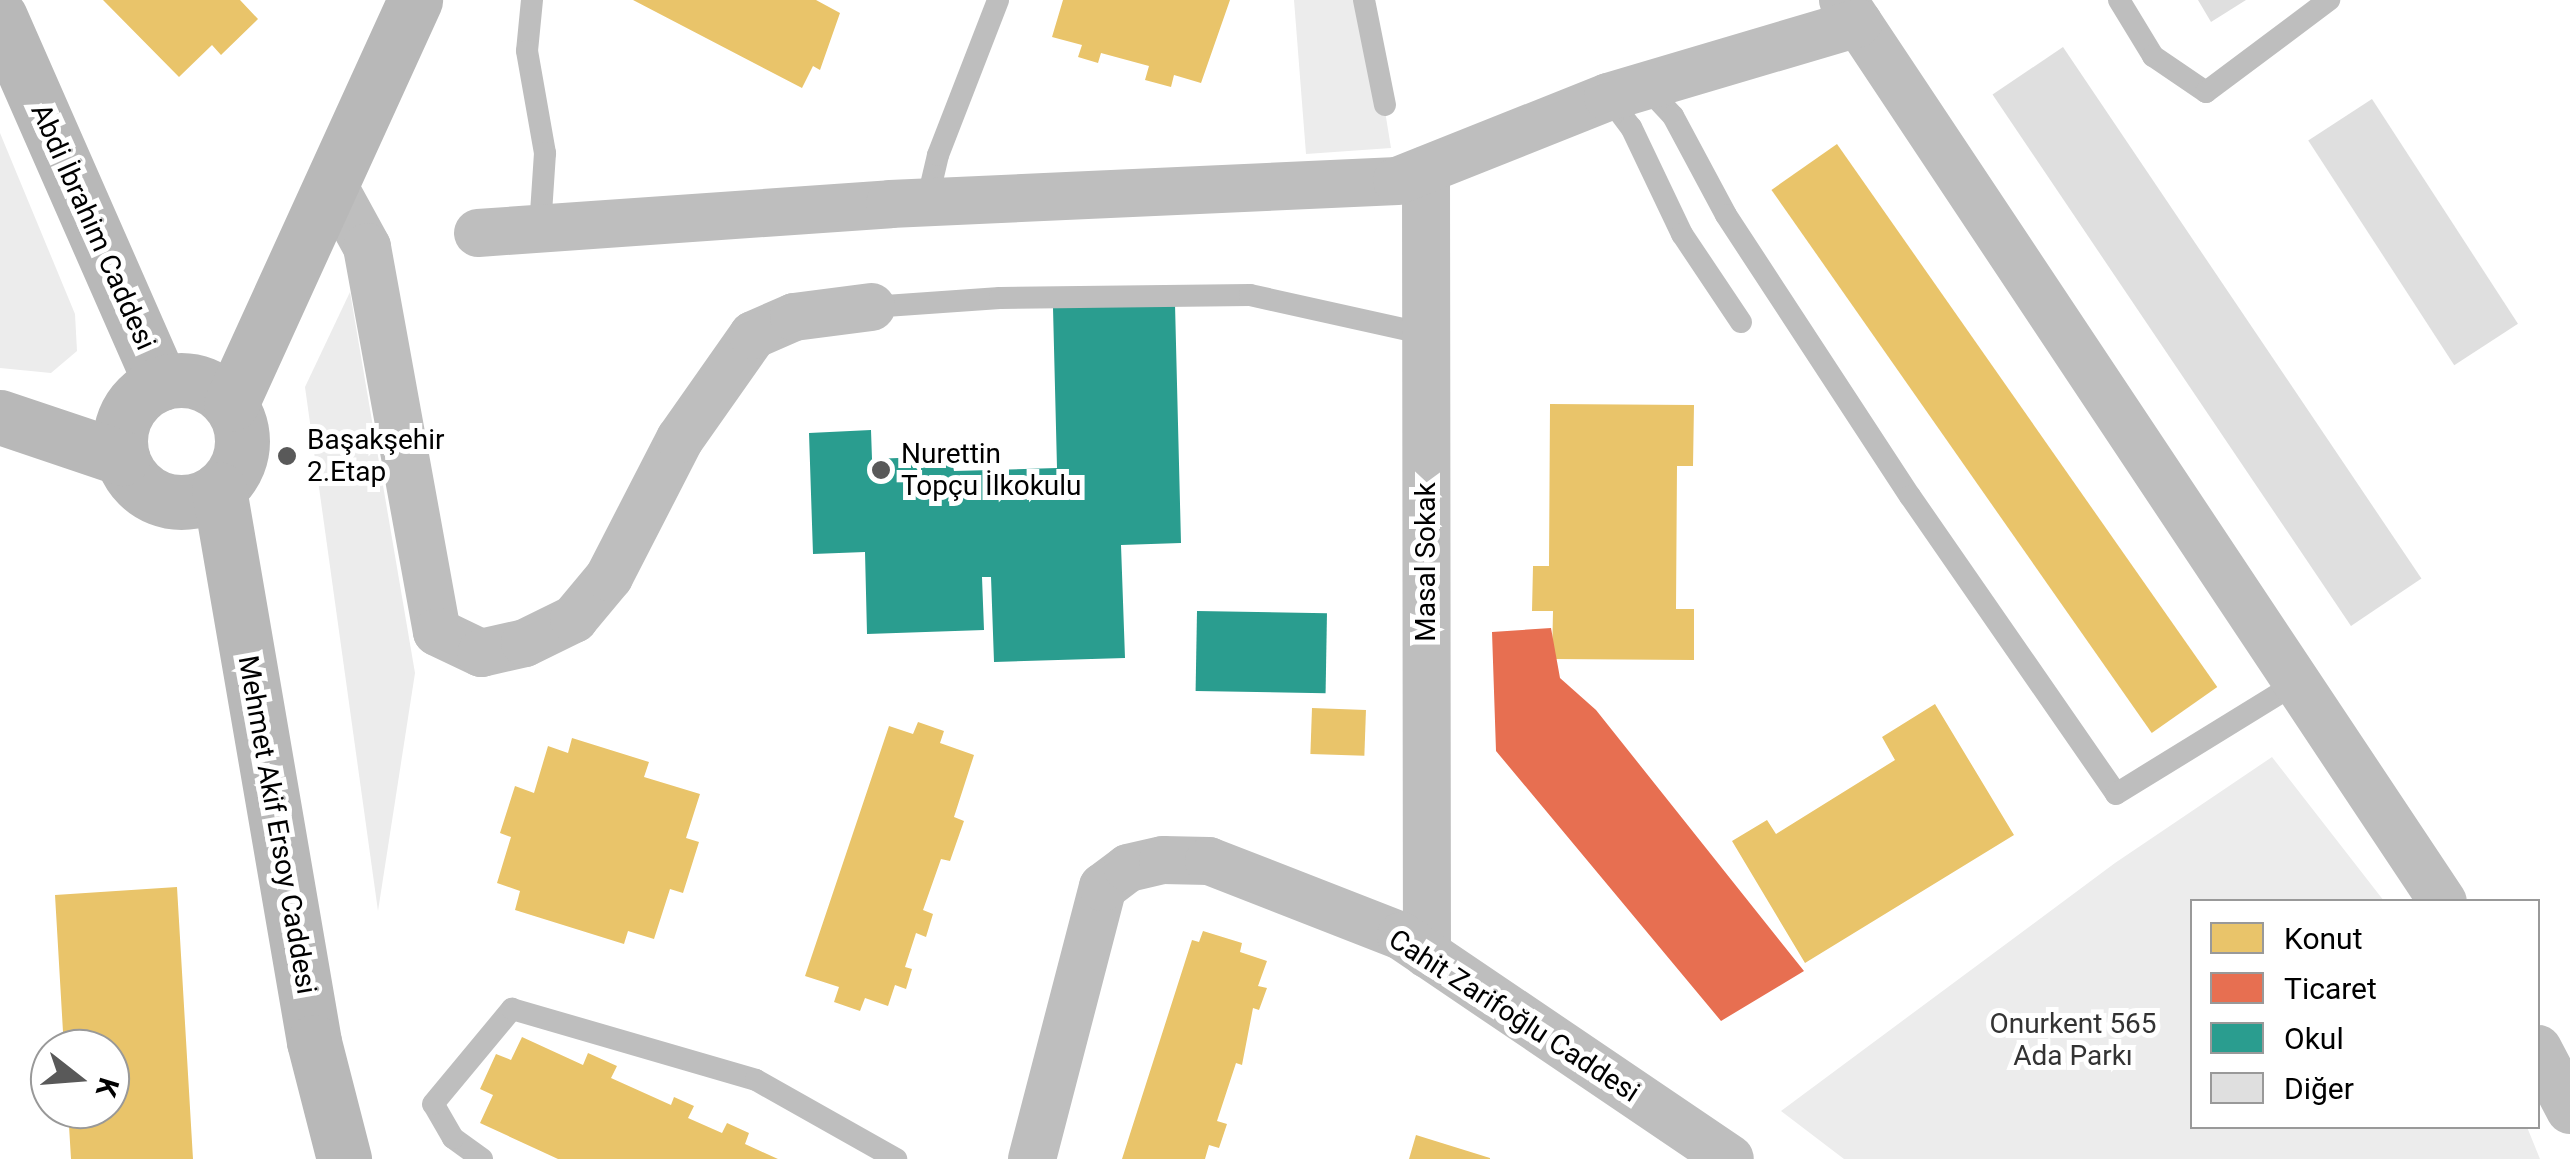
<!DOCTYPE html>
<html>
<head>
<meta charset="utf-8">
<style>
	body { margin:0 }
	#map { position:relative; width:2570px; height:1159px; overflow:hidden; background:#fff; font-family:Roboto,sans-serif }
	div>[style] { position:absolute }
	.green>* { inset:0; background:#ececec }
	.homes>* { inset:0; background:#e9c46a; transform-origin:0 0 }
	.shops>* { inset:0; background:#e76f51 }
	.schools>* { inset:0; background:#2a9d8f; transform-origin:0 0 }
	.building>* { inset:0; background:#dfdfdf; transform-origin:0 0 }
	.lane>* { height:22px; margin:-11px; padding:0 11px; transform-origin:11px; border-radius:11px; background:#bebebe }
	.street>* { height:48px; margin:-24px; padding:0 24px; transform-origin:24px; border-radius:24px; background:#bebebe }
	.secondary>* { height:55px; margin:-27.5px; padding:0 27.5px; transform-origin:27.5px; border-radius:27.5px; background:#b8b8b8 }
	.secondary>.ring { margin:-27.5px; padding:0; box-sizing:content-box; background:none; border:55px solid #b8b8b8; border-radius:50% }
	.dots>* { width:28px; height:28px; translate:-50% -50%; box-sizing:border-box; border:5px solid #fff; border-radius:50% }
	span { translate:-50% -50%; white-space:nowrap; text-align:center; line-height:1.15; -webkit-text-stroke:10px #fff; paint-order:stroke }
	.street-label { font-size:28px; color:#000 }
	.poi-label { font-size:28px; color:#000 }
	.left { translate:0 -50%; text-align:left }
	.park-label { font-size:28px; color:#333 }
	.legend { position:absolute; left:2190px; top:899px; width:350px; height:230px; box-sizing:border-box; background:#fff; border:2px solid #999; margin:0; padding:12px 18px; list-style:none; font-size:30px; color:#000 }
	.legend li { display:flex; align-items:center; gap:20px; height:50px }
	.legend b { width:50px; border:2px solid #999 }
	.north { position:absolute; left:30px; top:1029px; width:100px; height:100px; box-sizing:border-box; background:#fff; border:2px solid #999; border-radius:50%; rotate:107deg; font-size:28px; font-weight:700; line-height:40px; text-align:center; color:#000 }
	.north::after { content:''; display:block; margin:auto; width:35px; height:45px; background:#595959; clip-path:polygon(50% 0,100% 100%,50% 72%,0 100%) }
</style>
</head>
<body>
<div id="map">
	<div class="green">
		<div style="clip-path:polygon(1294px 0,1367px 0,1391px 148px,1306px 154px)"></div>
		<div style="clip-path:polygon(0 133px,75px 314px,77px 351px,51px 373px,0 368px)"></div>
		<div style="clip-path:polygon(350px 292px,415px 673px,378px 911px,305px 387px)"></div>
		<div style="clip-path:polygon(2272px 757px,2384px 901px,2192px 902px,2192px 1126px,2527px 1127px,2540px 1159px,1844px 1159px,1781px 1111px,2115px 863px)"></div>
	</div>
	<div class="homes">
		<div style="clip-path:polygon(103px 0,240px 0,258px 19px,221px 55px,212px 45px,179px 77px)"></div>
		<div style="clip-path:polygon(633px 0,816px 0,840px 13px,820px 70px,813px 66px,802px 88px)"></div>
		<div style="clip-path:polygon(1063px 0,1230px 0,1201px 83px,1174px 75px,1171px 87px,1145px 80px,1149px 66px,1101px 53px,1098px 63px,1078px 57px,1082px 45px,1052px 37px)"></div>
		<div style="left:1837px;top:144px;width:663px;height:80px;rotate:55deg"></div>
		<div style="clip-path:polygon(1550px 404px,1694px 405px,1693px 466px,1677px 466px,1676px 609px,1694px 609px,1694px 660px,1552px 659px,1553px 611px,1532px 611px,1533px 566px,1549px 566px)"></div>
		<div style="clip-path:polygon(1935px 704px,2014px 835px,1805px 963px,1732px 841px,1767px 820px,1776px 834px,1895px 760px,1882px 737px)"></div>
		<div style="left:1312px;top:708px;width:54px;height:46px;rotate:2deg"></div>
		<div style="clip-path:polygon(918px 722px,944px 731px,940px 743px,974px 755px,954px 817px,964px 821px,950px 861px,941px 859px,923px 910px,933px 914px,926px 937px,916px 933px,905px 967px,912px 969px,906px 989px,895px 985px,888px 1006px,865px 998px,860px 1011px,834px 1002px,839px 987px,805px 976px,889px 726px,913px 734px)"></div>
		<div style="clip-path:polygon(572px 738px,649px 762px,644px 777px,700px 794px,686px 838px,699px 842px,683px 893px,670px 889px,654px 939px,628px 931px,624px 944px,515px 910px,520px 891px,497px 883px,511px 837px,500px 833px,515px 786px,534px 793px,548px 746px,568px 753px)"></div>
		<div style="clip-path:polygon(177px 887px,193px 1159px,71px 1159px,68px 1109px,110px 1109px,110px 1049px,64px 1049px,55px 895px)"></div>
		<div style="clip-path:polygon(1203px 931px,1242px 943px,1240px 952px,1267px 961px,1258px 986px,1267px 988px,1259px 1010px,1253px 1008px,1242px 1065px,1236px 1063px,1217px 1121px,1227px 1124px,1219px 1148px,1209px 1145px,1205px 1159px,1122px 1159px,1192px 940px,1199px 942px)"></div>
		<div style="clip-path:polygon(522px 1037px,583px 1065px,588px 1053px,617px 1066px,611px 1078px,671px 1105px,674px 1097px,694px 1106px,688px 1118px,722px 1133px,727px 1123px,749px 1133px,745px 1144px,778px 1159px,558px 1159px,480px 1123px,493px 1095px,480px 1089px,496px 1054px,511px 1060px)"></div>
		<div style="clip-path:polygon(1416px 1135px,1490px 1158px,1490px 1159px,1409px 1159px)"></div>
	</div>
	<div class="shops">
		<div style="clip-path:polygon(1551px 628px,1560px 678px,1596px 710px,1804px 971px,1721px 1021px,1496px 751px,1492px 632px)"></div>
	</div>
	<div class="schools">
		<div style="clip-path:polygon(1175px 304px,1181px 543px,1121px 545px,1125px 658px,994px 662px,991px 577px,982px 577px,984px 630px,867px 634px,865px 552px,813px 554px,809px 433px,871px 430px,872px 459px,951px 456px,954px 471px,1057px 468px,1053px 308px)"></div>
		<div style="left:1197px;top:611px;width:130px;height:80px;rotate:1deg"></div>
	</div>
	<div class="building">
		<div style="clip-path:polygon(2198px 0,2246px 0,2211px 22px)"></div>
		<div style="left:2063px;top:47px;width:641px;height:85px;rotate:56deg"></div>
		<div style="left:2372px;top:99px;width:268px;height:76px;rotate:57deg"></div>
	</div>
	<div class="lane">
		<div style="left:532px;top:0;width:51px;rotate:95.6deg"></div>
		<div style="left:527px;top:51px;width:104px;rotate:80deg"></div>
		<div style="left:545px;top:153px;width:75px;rotate:93.8deg"></div>
		<div style="left:1364px;top:0;width:107px;rotate:78.7deg"></div>
		<div style="left:2119px;top:0;width:66px;rotate:58.7deg"></div>
		<div style="left:2153px;top:56px;width:64px;rotate:34.2deg"></div>
		<div style="left:2206px;top:92px;width:154px;rotate:-36.8deg"></div>
		<div style="left:1645px;top:86px;width:41px;rotate:47deg"></div>
		<div style="left:1673px;top:116px;width:112px;rotate:61.8deg"></div>
		<div style="left:1726px;top:215px;width:336px;rotate:56.8deg"></div>
		<div style="left:1910px;top:496px;width:362px;rotate:55.3deg"></div>
		<div style="left:2116px;top:794px;width:216px;rotate:-31.6deg"></div>
		<div style="left:1608px;top:97px;width:38px;rotate:53deg"></div>
		<div style="left:1631px;top:127px;width:119px;rotate:64.5deg"></div>
		<div style="left:1682px;top:234px;width:106px;rotate:56.2deg"></div>
		<div style="left:927px;top:202px;width:48px;rotate:-76.8deg"></div>
		<div style="left:938px;top:155px;width:166px;rotate:-68.8deg"></div>
		<div style="left:871px;top:307px;width:129px;rotate:-4deg"></div>
		<div style="left:1000px;top:298px;width:250px;rotate:-0.7deg"></div>
		<div style="left:1250px;top:295px;width:180px;rotate:12.5deg"></div>
		<div style="left:482px;top:1159px;width:36px;rotate:-144deg"></div>
		<div style="left:453px;top:1138px;width:39px;rotate:-120deg"></div>
		<div style="left:433px;top:1104px;width:124px;rotate:-50.3deg"></div>
		<div style="left:512px;top:1009px;width:254px;rotate:16.2deg"></div>
		<div style="left:756px;top:1080px;width:161px;rotate:29.4deg"></div>
	</div>
	<div class="street">
		<div style="left:1843px;top:0;width:1083px;rotate:56.37deg"></div>
		<div style="left:1426px;top:170px;width:784px;rotate:89.93deg"></div>
		<div style="left:332px;top:183px;width:73px;rotate:61.3deg"></div>
		<div style="left:367px;top:247px;width:391px;rotate:79.7deg"></div>
		<div style="left:437px;top:632px;width:49px;rotate:25.5deg"></div>
		<div style="left:481px;top:653px;width:45px;rotate:-12.8deg"></div>
		<div style="left:525px;top:643px;width:55px;rotate:-26.1deg"></div>
		<div style="left:574px;top:619px;width:55px;rotate:-50.2deg"></div>
		<div style="left:609px;top:577px;width:155px;rotate:-62.8deg"></div>
		<div style="left:680px;top:439px;width:127px;rotate:-54.9deg"></div>
		<div style="left:753px;top:335px;width:45px;rotate:-23.7deg"></div>
		<div style="left:794px;top:317px;width:78px;rotate:-7.4deg"></div>
		<div style="left:478px;top:233px;width:413px;rotate:-4deg"></div>
		<div style="left:890px;top:204px;width:508px;rotate:-2.6deg"></div>
		<div style="left:1397px;top:181px;width:227px;rotate:-21.7deg"></div>
		<div style="left:1608px;top:97px;width:261px;rotate:-16.5deg"></div>
		<div style="left:2538px;top:1049px;width:69px;rotate:62.3deg"></div>
		<div style="left:1032px;top:1159px;width:281px;rotate:-75.4deg"></div>
		<div style="left:1103px;top:887px;width:31px;rotate:-37deg"></div>
		<div style="left:1128px;top:868px;width:36px;rotate:-13deg"></div>
		<div style="left:1163px;top:860px;width:46px;rotate:1.2deg"></div>
		<div style="left:1209px;top:861px;width:206px;rotate:21.3deg"></div>
		<div style="left:1401px;top:936px;width:397px;rotate:34.1deg"></div>
	</div>
	<div class="secondary">
		<div style="left:0;top:17px;width:400px;rotate:66.3deg"></div>
		<div class="ring" style="left:120px;top:380px;width:67px;height:67px"></div>
		<div style="left:231px;top:404px;width:444px;rotate:-65.5deg"></div>
		<div style="left:0;top:417px;width:129px;rotate:18.6deg"></div>
		<div style="left:219px;top:489px;width:561px;rotate:80.25deg"></div>
		<div style="left:314px;top:1042px;width:121px;rotate:75.6deg"></div>
	</div>
	<div class="dots">
		<div style="left:287px;top:456px;background:#595959"></div>
		<div style="left:881px;top:470px;background:#595959"></div>
	</div>
	<div class="street-label">
		<span style="left:93px;top:227px;rotate:66deg">Abdi İbrahim Caddesi</span>
		<span style="left:1426px;top:562px;rotate:-90deg">Masal Sokak</span>
		<span style="left:277px;top:825px;rotate:80deg">Mehmet Akif Ersoy Caddesi</span>
		<span style="left:1514px;top:1016px;rotate:33deg">Cahit Zarifoğlu Caddesi</span>
	</div>
	<div class="poi-label">
		<span class="left" style="left:307px;top:456px">Başakşehir<br>2.Etap</span>
		<span class="left" style="left:901px;top:470px">Nurettin<br>Topçu İlkokulu</span>
	</div>
	<div class="park-label">
		<span style="left:2073px;top:1040px">Onurkent 565<br>Ada Parkı</span>
	</div>
	<ul class="legend">
	<li><b style="height:28px;background:#e9c46a"></b>Konut</li>
	<li><b style="height:28px;background:#e76f51"></b>Ticaret</li>
	<li><b style="height:28px;background:#2a9d8f"></b>Okul</li>
	<li><b style="height:28px;background:#dfdfdf"></b>Diğer</li>
	</ul>
	<div class="north">K</div>
</div>
</body>
</html>
